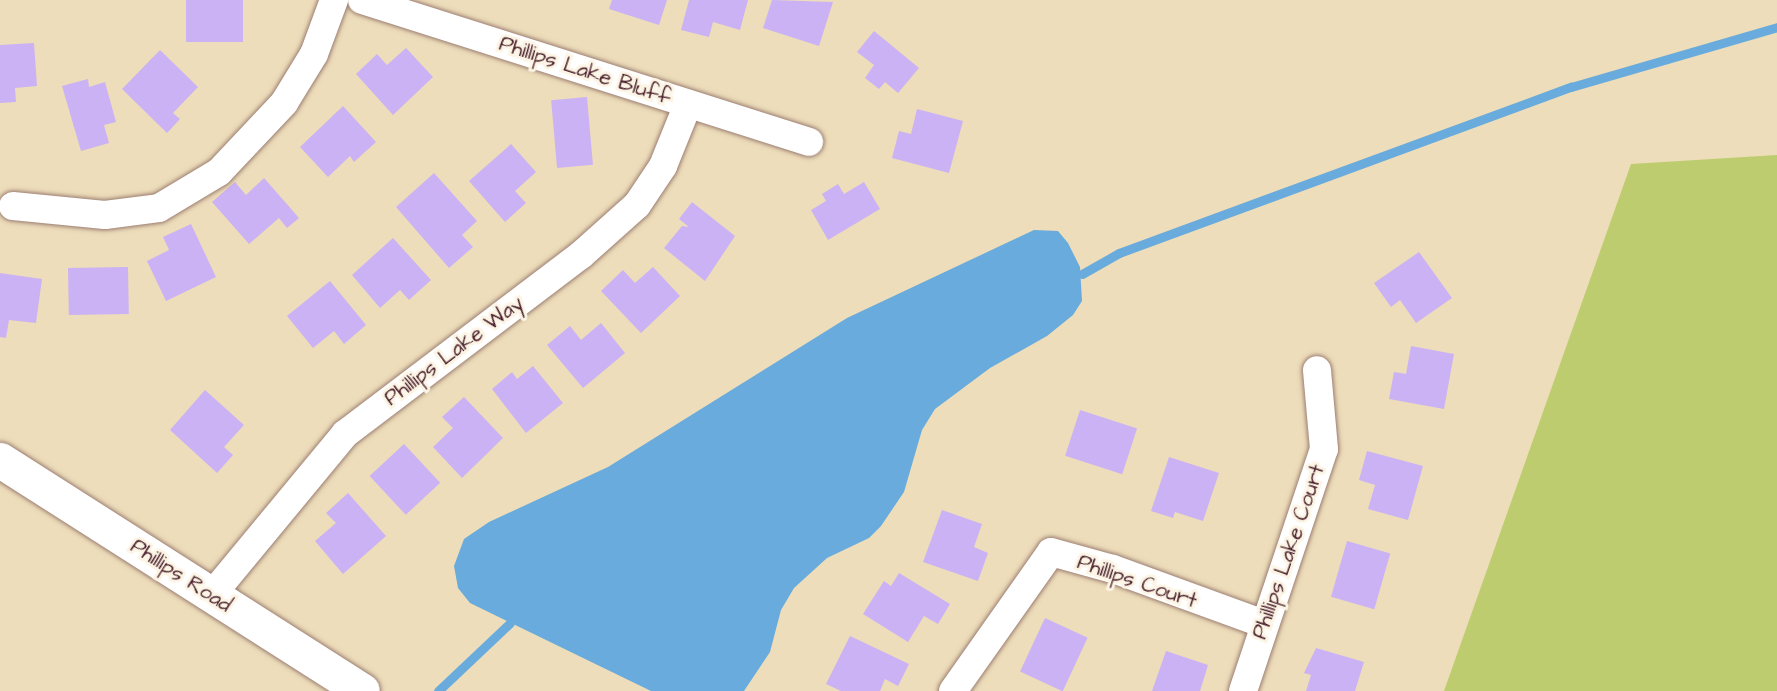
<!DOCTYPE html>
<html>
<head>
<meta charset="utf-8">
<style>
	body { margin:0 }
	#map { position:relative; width:1777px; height:691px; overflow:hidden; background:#edddba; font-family:"Architects Daughter",sans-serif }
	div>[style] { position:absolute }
	.green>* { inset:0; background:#bdcc6e }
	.water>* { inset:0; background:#68abdc }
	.stream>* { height:9px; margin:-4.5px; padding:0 4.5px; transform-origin:4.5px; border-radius:4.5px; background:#68abdc }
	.building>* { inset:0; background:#cab2f5; transform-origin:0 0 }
	.roads { filter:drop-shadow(0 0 2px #9c7e72) drop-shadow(0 0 2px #9c7e72) }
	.minor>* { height:28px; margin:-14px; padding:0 14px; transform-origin:14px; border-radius:14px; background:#fff }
	.tertiary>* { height:35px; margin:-17.5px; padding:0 17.5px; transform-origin:17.5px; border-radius:17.5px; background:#fff }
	span { translate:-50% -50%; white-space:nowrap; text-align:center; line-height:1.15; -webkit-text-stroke:6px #fcf5e5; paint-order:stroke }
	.street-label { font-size:21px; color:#4a1f2b }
</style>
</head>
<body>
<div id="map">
	<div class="green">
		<div style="clip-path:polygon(1777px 155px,1777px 691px,1444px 691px,1631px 164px)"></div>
	</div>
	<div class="water">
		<div style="clip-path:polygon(1034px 230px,1058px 231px,1068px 243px,1080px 267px,1082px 301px,1073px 315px,1047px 336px,990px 368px,935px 409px,922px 430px,904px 492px,881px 526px,869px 538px,827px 558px,794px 588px,781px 610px,770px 652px,744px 691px,651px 691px,470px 603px,458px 588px,454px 566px,464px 539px,489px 522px,608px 467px,847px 318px)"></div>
	</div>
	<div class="stream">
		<div style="left:1082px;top:274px;width:43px;rotate:-29.6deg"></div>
		<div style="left:1119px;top:253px;width:482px;rotate:-20.2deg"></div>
		<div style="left:1571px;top:87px;width:215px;rotate:-16.2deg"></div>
		<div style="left:438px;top:691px;width:99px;rotate:-43.4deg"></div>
	</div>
	<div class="building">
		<div style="left:186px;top:0;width:57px;height:42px"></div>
		<div style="clip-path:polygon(612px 0,667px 0,659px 25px,609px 9px)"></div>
		<div style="clip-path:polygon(689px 0,748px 0,740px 30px,713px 22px,709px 37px,681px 30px)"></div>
		<div style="clip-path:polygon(772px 0,833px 2px,819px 46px,763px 28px)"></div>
		<div style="clip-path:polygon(874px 31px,919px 68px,898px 93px,885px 82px,879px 89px,865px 78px,874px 65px,857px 52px)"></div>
		<div style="clip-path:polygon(34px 43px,37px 86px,15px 88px,16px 102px,0 103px,0 45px)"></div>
		<div style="clip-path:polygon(406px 48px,433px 77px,393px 115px,356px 74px,377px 54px,387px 65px)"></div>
		<div style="clip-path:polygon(160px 50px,198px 87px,173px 113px,180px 119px,167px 133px,122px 89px)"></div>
		<div style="clip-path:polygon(88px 79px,89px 87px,105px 82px,116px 122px,104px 125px,109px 143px,81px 151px,62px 86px)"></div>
		<div style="left:587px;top:97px;width:68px;height:36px;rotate:85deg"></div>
		<div style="clip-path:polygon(343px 106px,376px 142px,354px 162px,350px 156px,328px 177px,300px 147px)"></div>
		<div style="clip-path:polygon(917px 109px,963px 121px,949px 173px,892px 158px,899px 131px,911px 134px)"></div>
		<div style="clip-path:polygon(511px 144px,536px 172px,515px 191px,526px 203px,505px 222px,469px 181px)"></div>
		<div style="clip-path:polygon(434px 173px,477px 221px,462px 235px,473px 247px,449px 268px,396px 207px)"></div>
		<div style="clip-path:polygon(264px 178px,299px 218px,287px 228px,279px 218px,249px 244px,212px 202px,235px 182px,246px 195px)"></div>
		<div style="clip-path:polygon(864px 182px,880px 209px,828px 240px,811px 210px,826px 201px,822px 194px,838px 184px,844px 194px)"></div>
		<div style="clip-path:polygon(692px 202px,735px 236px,705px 281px,664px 248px,682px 226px,689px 227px,679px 219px)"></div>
		<div style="clip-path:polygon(191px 224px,216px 277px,166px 301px,147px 261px,169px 250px,163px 237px)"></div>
		<div style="clip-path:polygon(393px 238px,431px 280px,409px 300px,400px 290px,380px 308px,352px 275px)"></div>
		<div style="clip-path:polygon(1419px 252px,1452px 298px,1416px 323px,1400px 300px,1391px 307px,1374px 283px)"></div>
		<div style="left:128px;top:267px;width:47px;height:60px;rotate:89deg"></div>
		<div style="clip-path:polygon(653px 267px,680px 296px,641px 333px,601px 291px,623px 270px,635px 283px)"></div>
		<div style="clip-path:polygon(0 273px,42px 279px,36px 323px,9px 320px,6px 338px,0 337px)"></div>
		<div style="clip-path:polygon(330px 281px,366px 325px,344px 344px,334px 331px,313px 348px,287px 316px)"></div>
		<div style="clip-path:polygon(601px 323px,625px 353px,583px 388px,547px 345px,570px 326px,581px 340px)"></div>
		<div style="clip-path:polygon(1411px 346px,1454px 354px,1444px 409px,1389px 399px,1394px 372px,1406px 374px)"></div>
		<div style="clip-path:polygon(533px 366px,563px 403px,526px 433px,492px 389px,512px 372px,517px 379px)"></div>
		<div style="clip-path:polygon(205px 390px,244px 425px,224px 447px,233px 455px,217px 473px,170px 430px)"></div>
		<div style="clip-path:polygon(464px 397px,503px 438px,462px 478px,433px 447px,453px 428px,442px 417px)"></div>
		<div style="left:1080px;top:410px;width:60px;height:48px;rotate:18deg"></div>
		<div style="left:404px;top:444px;width:53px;height:47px;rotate:47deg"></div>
		<div style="clip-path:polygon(1367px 451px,1423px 466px,1408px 520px,1368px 509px,1375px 485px,1359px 480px)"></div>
		<div style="clip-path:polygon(1169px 457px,1219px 473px,1203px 521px,1175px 512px,1173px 518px,1151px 511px)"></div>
		<div style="clip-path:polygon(348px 493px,386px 536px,343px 574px,315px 541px,336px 523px,326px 513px)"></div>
		<div style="clip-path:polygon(942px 510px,982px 524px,974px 547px,988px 553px,978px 581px,923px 562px)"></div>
		<div style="left:1347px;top:541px;width:45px;height:58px;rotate:16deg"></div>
		<div style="clip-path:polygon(899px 573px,950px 604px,938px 624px,924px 616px,908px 642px,863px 614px,884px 581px,891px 586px)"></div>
		<div style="left:1045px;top:618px;width:47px;height:59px;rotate:25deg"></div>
		<div style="clip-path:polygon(850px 636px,909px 664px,898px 686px,885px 679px,880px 691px,841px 691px,826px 684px)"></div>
		<div style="clip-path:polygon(1316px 648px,1364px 662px,1355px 691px,1306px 691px,1311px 675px,1304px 673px)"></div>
		<div style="clip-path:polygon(1166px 651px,1208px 665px,1200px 691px,1152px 691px)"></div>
	</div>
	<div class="roads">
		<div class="minor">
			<div style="left:362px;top:0;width:469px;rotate:17.6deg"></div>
			<div style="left:13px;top:206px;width:92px;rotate:5.6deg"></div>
			<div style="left:105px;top:215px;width:54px;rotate:-7.4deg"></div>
			<div style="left:159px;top:208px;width:70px;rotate:-31deg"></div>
			<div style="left:219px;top:172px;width:95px;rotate:-46.7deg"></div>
			<div style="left:284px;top:103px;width:57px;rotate:-58.5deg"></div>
			<div style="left:314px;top:54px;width:58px;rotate:-69.7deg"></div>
			<div style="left:211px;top:596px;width:210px;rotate:-50.4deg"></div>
			<div style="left:345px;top:434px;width:296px;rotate:-37.2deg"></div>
			<div style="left:581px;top:255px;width:75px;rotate:-41.8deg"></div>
			<div style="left:637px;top:205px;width:47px;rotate:-56.3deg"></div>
			<div style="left:663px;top:166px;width:67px;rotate:-68deg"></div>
			<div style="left:953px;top:691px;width:170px;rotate:-54.8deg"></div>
			<div style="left:1051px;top:552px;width:64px;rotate:15.3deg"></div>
			<div style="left:1113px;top:569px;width:161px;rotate:20deg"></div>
			<div style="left:1243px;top:691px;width:255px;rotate:-71.5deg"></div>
			<div style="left:1324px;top:449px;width:79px;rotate:-95.1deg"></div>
		</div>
		<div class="tertiary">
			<div style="left:0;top:460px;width:429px;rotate:32.5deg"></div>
		</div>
	</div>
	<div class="street-label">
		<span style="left:585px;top:71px;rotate:18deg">Phillips Lake Bluff</span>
		<span style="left:454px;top:351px;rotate:-37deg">Phillips Lake Way</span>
		<span style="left:1289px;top:552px;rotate:-71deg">Phillips Lake Court</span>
		<span style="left:181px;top:576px;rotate:33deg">Phillips Road</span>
		<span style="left:1137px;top:582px;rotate:19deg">Phillips Court</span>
	</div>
</div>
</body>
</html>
